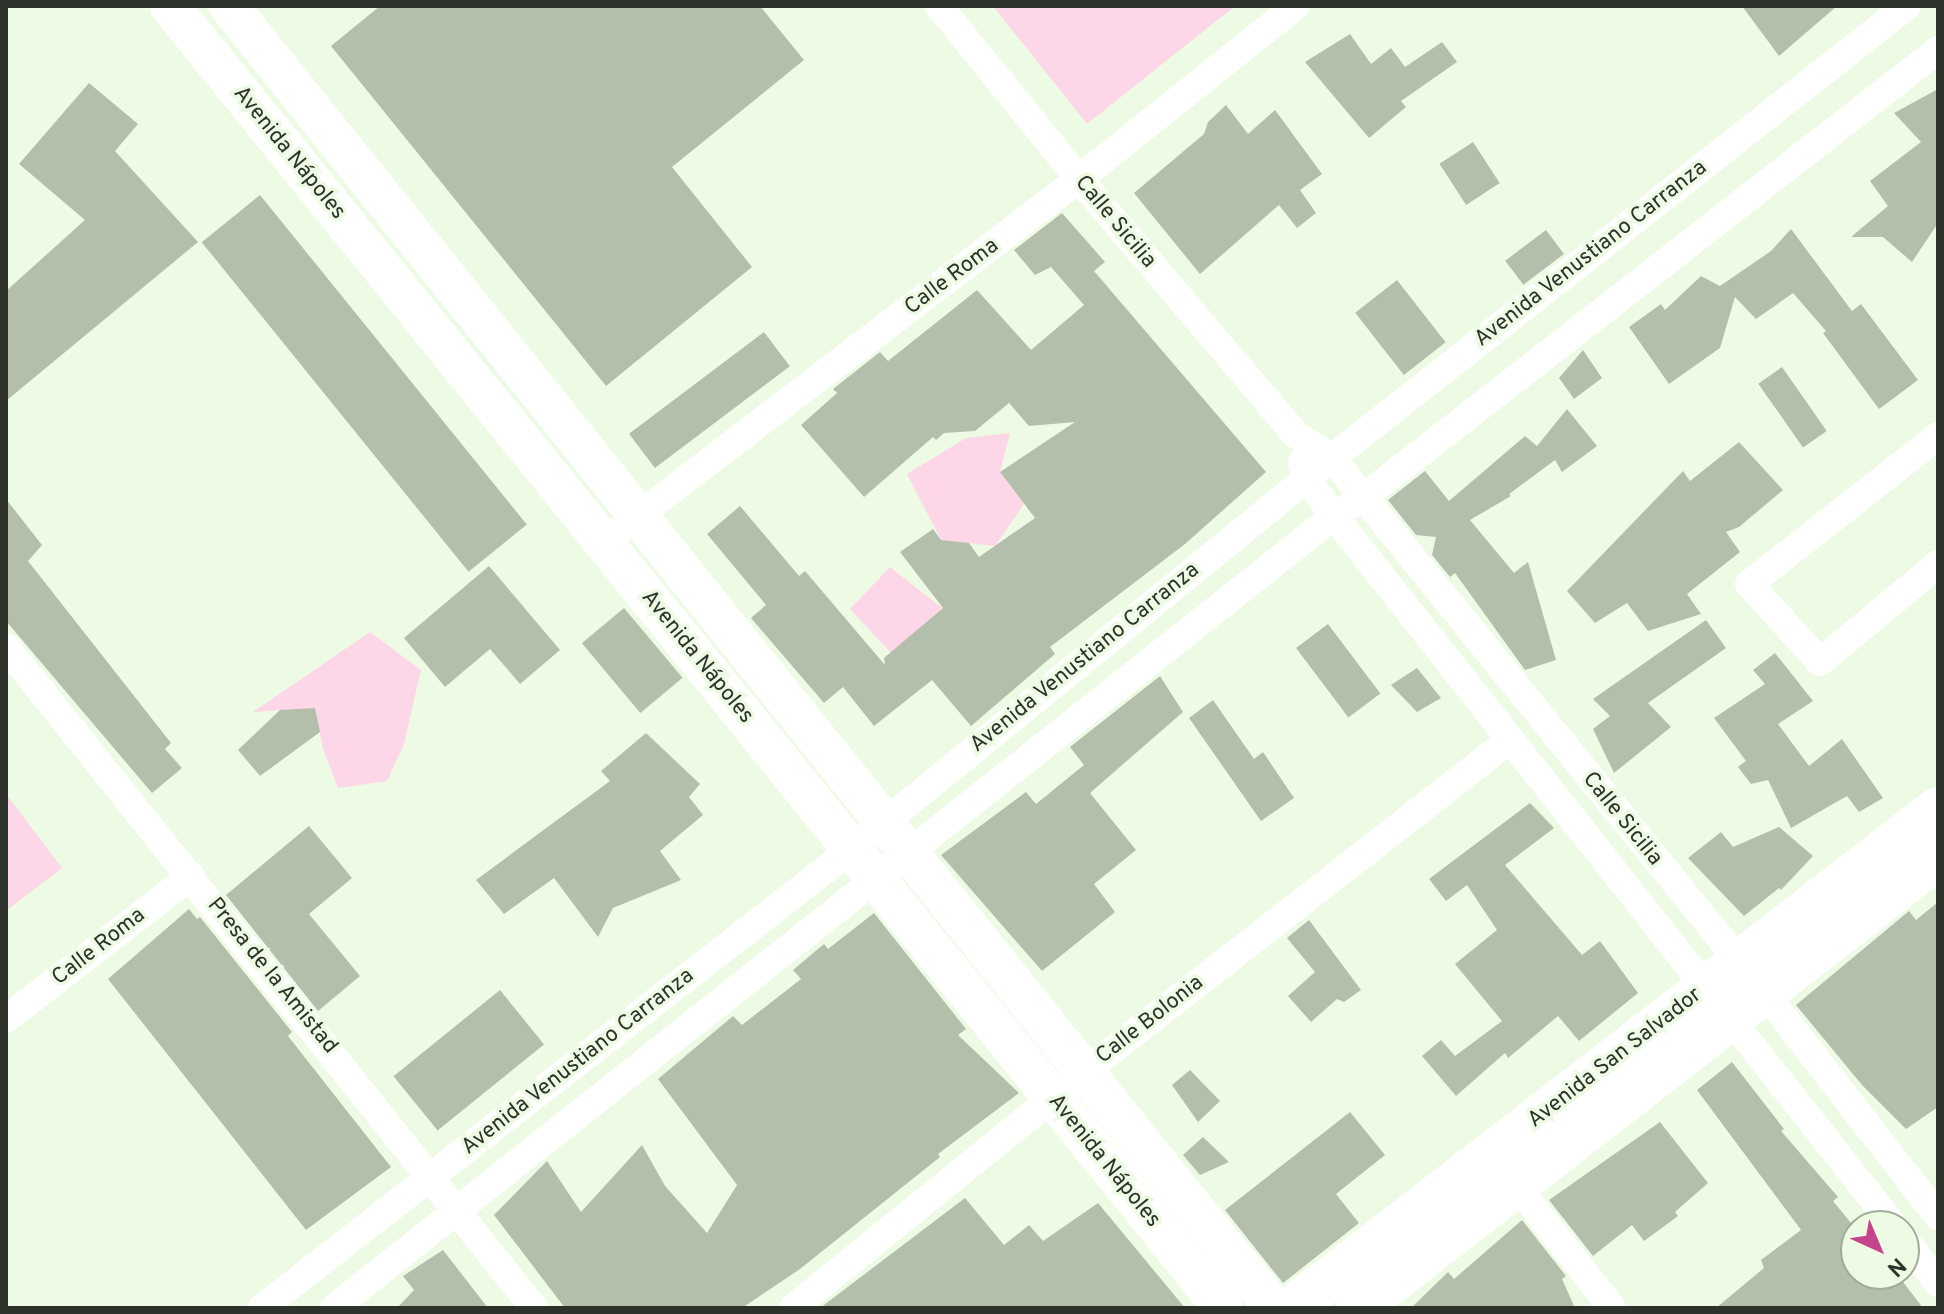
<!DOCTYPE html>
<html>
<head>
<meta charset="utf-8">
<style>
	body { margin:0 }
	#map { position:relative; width:1944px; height:1314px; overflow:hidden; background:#eefbe4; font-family:Overpass,sans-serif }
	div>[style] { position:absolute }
	.green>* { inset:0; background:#fdd6e7 }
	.building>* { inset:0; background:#b3bfaa; transform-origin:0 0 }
	.street>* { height:28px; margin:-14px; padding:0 14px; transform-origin:14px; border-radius:14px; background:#fff }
	.secondary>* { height:40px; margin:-20px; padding:0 20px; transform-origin:20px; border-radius:20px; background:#fff }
	.primary>* { height:44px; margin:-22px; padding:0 22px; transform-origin:22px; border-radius:22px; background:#fff }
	span { translate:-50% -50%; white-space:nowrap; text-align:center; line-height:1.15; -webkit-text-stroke:7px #eefbe4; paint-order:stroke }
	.street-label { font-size:22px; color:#2d322a }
	.frame { position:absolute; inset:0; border:8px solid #2d322a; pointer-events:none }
	.north { position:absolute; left:1840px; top:1210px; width:80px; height:80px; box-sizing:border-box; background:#eefbe4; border:2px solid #a1ab9a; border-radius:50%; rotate:136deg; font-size:22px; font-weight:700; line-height:32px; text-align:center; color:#2d322a }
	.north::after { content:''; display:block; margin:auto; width:28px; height:36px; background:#c6448c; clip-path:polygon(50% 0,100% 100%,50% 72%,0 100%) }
</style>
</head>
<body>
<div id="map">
	<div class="green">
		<div style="clip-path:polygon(993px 6px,1235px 6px,1087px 124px)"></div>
		<div style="clip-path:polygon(1010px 433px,1000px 472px,1024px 504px,995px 546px,941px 540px,907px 474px,966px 438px)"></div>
		<div style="clip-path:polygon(890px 567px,942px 608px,892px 654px,850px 609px)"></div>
		<div style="clip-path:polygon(370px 632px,421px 670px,404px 744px,387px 781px,338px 788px,323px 749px,315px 708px,253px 712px)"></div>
		<div style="clip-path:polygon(6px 794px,62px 868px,6px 911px)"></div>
	</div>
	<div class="building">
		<div style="clip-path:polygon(380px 6px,760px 6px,804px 60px,672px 167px,752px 267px,606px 386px,331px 46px)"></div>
		<div style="clip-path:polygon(1742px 6px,1837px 6px,1779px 56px)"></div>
		<div style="clip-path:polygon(1350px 34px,1371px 64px,1391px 48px,1405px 67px,1442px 42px,1457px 62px,1401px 101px,1406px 107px,1369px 138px,1305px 62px)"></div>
		<div style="clip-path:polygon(89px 83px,138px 124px,115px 151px,198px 242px,6px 401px,6px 291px,85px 220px,19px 164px)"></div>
		<div style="clip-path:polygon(1938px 89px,1938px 223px,1912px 262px,1883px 237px,1851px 237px,1888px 206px,1870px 181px,1921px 142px,1894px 113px)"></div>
		<div style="clip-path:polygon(1226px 105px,1248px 134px,1275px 110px,1322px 174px,1300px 190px,1316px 213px,1297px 228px,1279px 205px,1200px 274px,1134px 193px,1204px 134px,1208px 122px)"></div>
		<div style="left:1473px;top:142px;width:49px;height:40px;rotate:57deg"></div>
		<div style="left:260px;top:195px;width:424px;height:75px;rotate:51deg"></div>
		<div style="clip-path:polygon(1062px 213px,1105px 262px,1094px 271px,1266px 472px,1185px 544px,1050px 647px,1055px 654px,971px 726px,932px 680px,874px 726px,843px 687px,824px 703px,751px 618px,766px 605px,707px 534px,740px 506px,799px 576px,805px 571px,885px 665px,884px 658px,943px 608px,900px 552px,933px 529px,941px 540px,969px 543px,979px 557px,1035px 518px,1000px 472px,1075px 422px,1029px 426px,1009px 403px,975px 431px,944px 433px,936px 440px,933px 437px,864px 497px,801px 425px,837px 393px,833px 389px,880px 352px,888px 361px,977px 290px,1031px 350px,1084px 305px,1051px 267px,1035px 275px,1014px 250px)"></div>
		<div style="clip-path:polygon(1791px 229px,1852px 311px,1861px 304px,1918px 380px,1879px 409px,1823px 333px,1826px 331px,1793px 293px,1756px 319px,1735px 297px,1720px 348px,1669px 384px,1629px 327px,1661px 304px,1665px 310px,1701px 276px,1720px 286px,1771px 251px)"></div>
		<div style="left:1546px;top:230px;width:30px;height:51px;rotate:53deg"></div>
		<div style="left:1397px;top:280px;width:79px;height:53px;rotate:52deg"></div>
		<div style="left:764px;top:332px;width:43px;height:169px;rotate:53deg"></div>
		<div style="clip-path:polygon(1583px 350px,1602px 378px,1574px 399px,1559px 378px)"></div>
		<div style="left:1782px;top:367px;width:78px;height:29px;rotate:55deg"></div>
		<div style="clip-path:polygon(1567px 409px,1597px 446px,1562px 472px,1555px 460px,1509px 494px,1511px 496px,1470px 520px,1514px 573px,1528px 562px,1556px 660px,1525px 670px,1455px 573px,1450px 577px,1432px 555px,1436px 537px,1416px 535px,1388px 500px,1425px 471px,1449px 501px,1525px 436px,1537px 446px)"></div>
		<div style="clip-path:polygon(1739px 442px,1783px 490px,1739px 527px,1726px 532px,1740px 552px,1687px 594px,1701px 614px,1648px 631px,1627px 603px,1595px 623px,1567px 591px,1683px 471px,1690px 481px)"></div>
		<div style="clip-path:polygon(6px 499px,42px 545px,28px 561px,171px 743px,165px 749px,182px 768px,152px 793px,6px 621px)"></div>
		<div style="clip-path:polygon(489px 566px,560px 650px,520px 684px,490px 649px,445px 687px,404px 638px)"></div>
		<div style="left:624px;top:608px;width:91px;height:55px;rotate:50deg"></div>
		<div style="clip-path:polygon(1706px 620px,1726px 648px,1648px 703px,1671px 727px,1614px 773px,1593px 729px,1610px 716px,1593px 699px)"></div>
		<div style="left:1328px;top:624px;width:87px;height:40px;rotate:53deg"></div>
		<div style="clip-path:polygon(1775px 653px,1813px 701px,1778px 724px,1809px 766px,1842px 739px,1883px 798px,1859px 812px,1847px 796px,1791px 828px,1768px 780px,1751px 784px,1738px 767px,1746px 761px,1714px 718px,1765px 684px,1753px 670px)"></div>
		<div style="clip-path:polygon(1417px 668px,1441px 698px,1417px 712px,1391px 685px)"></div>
		<div style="clip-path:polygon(1160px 676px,1183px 712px,1090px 793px,1136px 850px,1094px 884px,1115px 912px,1042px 971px,941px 855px,1026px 792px,1036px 804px,1084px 765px,1070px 747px)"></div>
		<div style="clip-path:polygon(1213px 700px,1254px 759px,1263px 752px,1294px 798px,1261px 821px,1189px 718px)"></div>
		<div style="clip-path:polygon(315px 708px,320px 732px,260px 776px,238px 750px,280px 710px)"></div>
		<div style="clip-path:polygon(646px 733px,700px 784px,689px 797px,703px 815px,660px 851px,681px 880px,613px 908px,598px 937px,554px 878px,504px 914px,476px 880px,610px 781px,601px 771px)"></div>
		<div style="clip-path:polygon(1530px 803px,1554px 828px,1505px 865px,1582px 955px,1600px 941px,1638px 993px,1579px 1041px,1558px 1016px,1508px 1058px,1505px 1053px,1456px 1096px,1422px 1056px,1441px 1040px,1455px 1056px,1502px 1021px,1455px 964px,1497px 930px,1467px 885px,1446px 901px,1429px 879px)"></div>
		<div style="clip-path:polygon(309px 826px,352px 878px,309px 914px,360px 976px,318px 1011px,226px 895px)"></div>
		<div style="clip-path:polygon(1779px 827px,1813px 856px,1781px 890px,1779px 888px,1744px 916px,1688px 858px,1721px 832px,1733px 847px)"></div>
		<div style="clip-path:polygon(1938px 902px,1938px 1107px,1906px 1129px,1862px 1085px,1796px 1005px,1909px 911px,1916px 920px)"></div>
		<div style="clip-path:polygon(189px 909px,197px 919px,200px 917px,292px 1032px,288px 1036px,391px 1167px,306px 1230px,108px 979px)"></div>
		<div style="clip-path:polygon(874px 913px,966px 1029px,958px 1035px,1019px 1093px,938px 1154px,940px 1157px,800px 1269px,742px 1308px,565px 1308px,494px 1215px,547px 1161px,581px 1212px,642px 1145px,665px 1186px,707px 1233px,737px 1185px,658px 1079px,733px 1016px,742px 1025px,801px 979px,793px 970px,824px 944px,828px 949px)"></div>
		<div style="clip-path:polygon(1309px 920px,1361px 990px,1344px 1002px,1337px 999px,1311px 1022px,1288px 996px,1315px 972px,1287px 938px)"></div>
		<div style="left:500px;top:990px;width:70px;height:137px;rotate:51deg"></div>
		<div style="clip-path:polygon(1732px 1062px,1784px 1129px,1781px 1131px,1838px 1197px,1833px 1201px,1856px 1229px,1856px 1274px,1897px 1274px,1923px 1308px,1716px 1308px,1764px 1268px,1761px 1260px,1801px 1230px,1697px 1090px)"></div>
		<div style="clip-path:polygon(1190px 1070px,1220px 1101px,1198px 1122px,1172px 1085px)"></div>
		<div style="clip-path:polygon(1350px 1112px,1385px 1155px,1336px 1194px,1359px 1223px,1283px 1283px,1225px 1210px)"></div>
		<div style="clip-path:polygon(1660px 1122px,1708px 1183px,1675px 1212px,1678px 1216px,1644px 1241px,1632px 1225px,1593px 1256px,1549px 1200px)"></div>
		<div style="clip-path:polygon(1203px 1137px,1229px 1162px,1200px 1175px,1183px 1155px)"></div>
		<div style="clip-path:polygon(965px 1198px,1004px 1245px,1029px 1225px,1043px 1241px,1098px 1203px,1185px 1308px,820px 1308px)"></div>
		<div style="clip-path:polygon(1522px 1220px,1566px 1276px,1562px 1279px,1575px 1308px,1411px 1308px,1448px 1272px,1454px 1279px)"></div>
		<div style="clip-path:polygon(443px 1250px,488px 1308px,397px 1308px,414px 1290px,403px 1276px)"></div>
	</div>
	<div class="street">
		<div style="left:939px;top:6px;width:223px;rotate:51deg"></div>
		<div style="left:1079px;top:179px;width:334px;rotate:49.7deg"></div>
		<div style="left:1295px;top:434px;width:44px;rotate:33deg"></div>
		<div style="left:1332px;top:458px;width:687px;rotate:51.03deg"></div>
		<div style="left:1764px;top:992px;width:284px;rotate:52.2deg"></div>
		<div style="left:1938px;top:436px;width:240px;rotate:141.9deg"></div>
		<div style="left:1749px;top:584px;width:105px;rotate:47.7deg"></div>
		<div style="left:1820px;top:662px;width:153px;rotate:-39.7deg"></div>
		<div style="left:1302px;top:462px;width:18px;rotate:74deg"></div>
		<div style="left:1307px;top:479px;width:46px;rotate:53.9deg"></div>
		<div style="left:1334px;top:516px;width:904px;rotate:51.74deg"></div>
		<div style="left:604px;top:542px;width:598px;rotate:-37.39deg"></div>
		<div style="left:1079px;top:179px;width:278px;rotate:-38.6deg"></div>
		<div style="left:6px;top:647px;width:846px;rotate:51.38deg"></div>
		<div style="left:6px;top:1019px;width:234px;rotate:-37.7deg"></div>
		<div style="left:1516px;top:1185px;width:156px;rotate:52deg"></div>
		<div style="left:1904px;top:1239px;width:56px;rotate:52.3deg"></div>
		<div style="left:262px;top:1308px;width:748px;rotate:-37.88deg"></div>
		<div style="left:852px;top:849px;width:619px;rotate:-39.17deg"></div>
		<div style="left:1332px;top:458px;width:731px;rotate:-38.17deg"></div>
		<div style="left:334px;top:1308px;width:1276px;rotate:-38.38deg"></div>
		<div style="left:1334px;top:516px;width:36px;rotate:-32deg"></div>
		<div style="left:1364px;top:497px;width:728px;rotate:-37.91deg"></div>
		<div style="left:793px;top:1308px;width:375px;rotate:-39deg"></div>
		<div style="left:1084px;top:1072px;width:541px;rotate:-37.95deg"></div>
	</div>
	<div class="secondary">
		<div style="left:170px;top:6px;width:1675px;rotate:51.04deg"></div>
		<div style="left:229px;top:6px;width:1669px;rotate:51.25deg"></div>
	</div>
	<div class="primary">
		<div style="left:1292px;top:1308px;width:816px;rotate:-37.68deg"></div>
		<div style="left:1358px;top:1308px;width:735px;rotate:-37.87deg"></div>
	</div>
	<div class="street-label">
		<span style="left:289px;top:153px;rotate:51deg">Avenida Nápoles</span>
		<span style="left:1115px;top:222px;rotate:50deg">Calle Sicilia</span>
		<span style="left:1591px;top:254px;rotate:-38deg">Avenida Venustiano Carranza</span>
		<span style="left:952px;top:277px;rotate:-37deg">Calle Roma</span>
		<span style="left:697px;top:657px;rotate:51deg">Avenida Nápoles</span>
		<span style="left:1085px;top:658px;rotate:-39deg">Avenida Venustiano Carranza</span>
		<span style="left:1622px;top:819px;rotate:51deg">Calle Sicilia</span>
		<span style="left:99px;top:947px;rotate:-38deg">Calle Roma</span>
		<span style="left:272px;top:976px;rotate:51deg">Presa de la Amistad</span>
		<span style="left:1150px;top:1020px;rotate:-38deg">Calle Bolonia</span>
		<span style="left:1615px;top:1058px;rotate:-38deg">Avenida San Salvador</span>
		<span style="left:578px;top:1062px;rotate:-38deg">Avenida Venustiano Carranza</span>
		<span style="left:1104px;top:1161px;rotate:51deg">Avenida Nápoles</span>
	</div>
	<div class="frame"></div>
	<div class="north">N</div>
</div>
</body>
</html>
